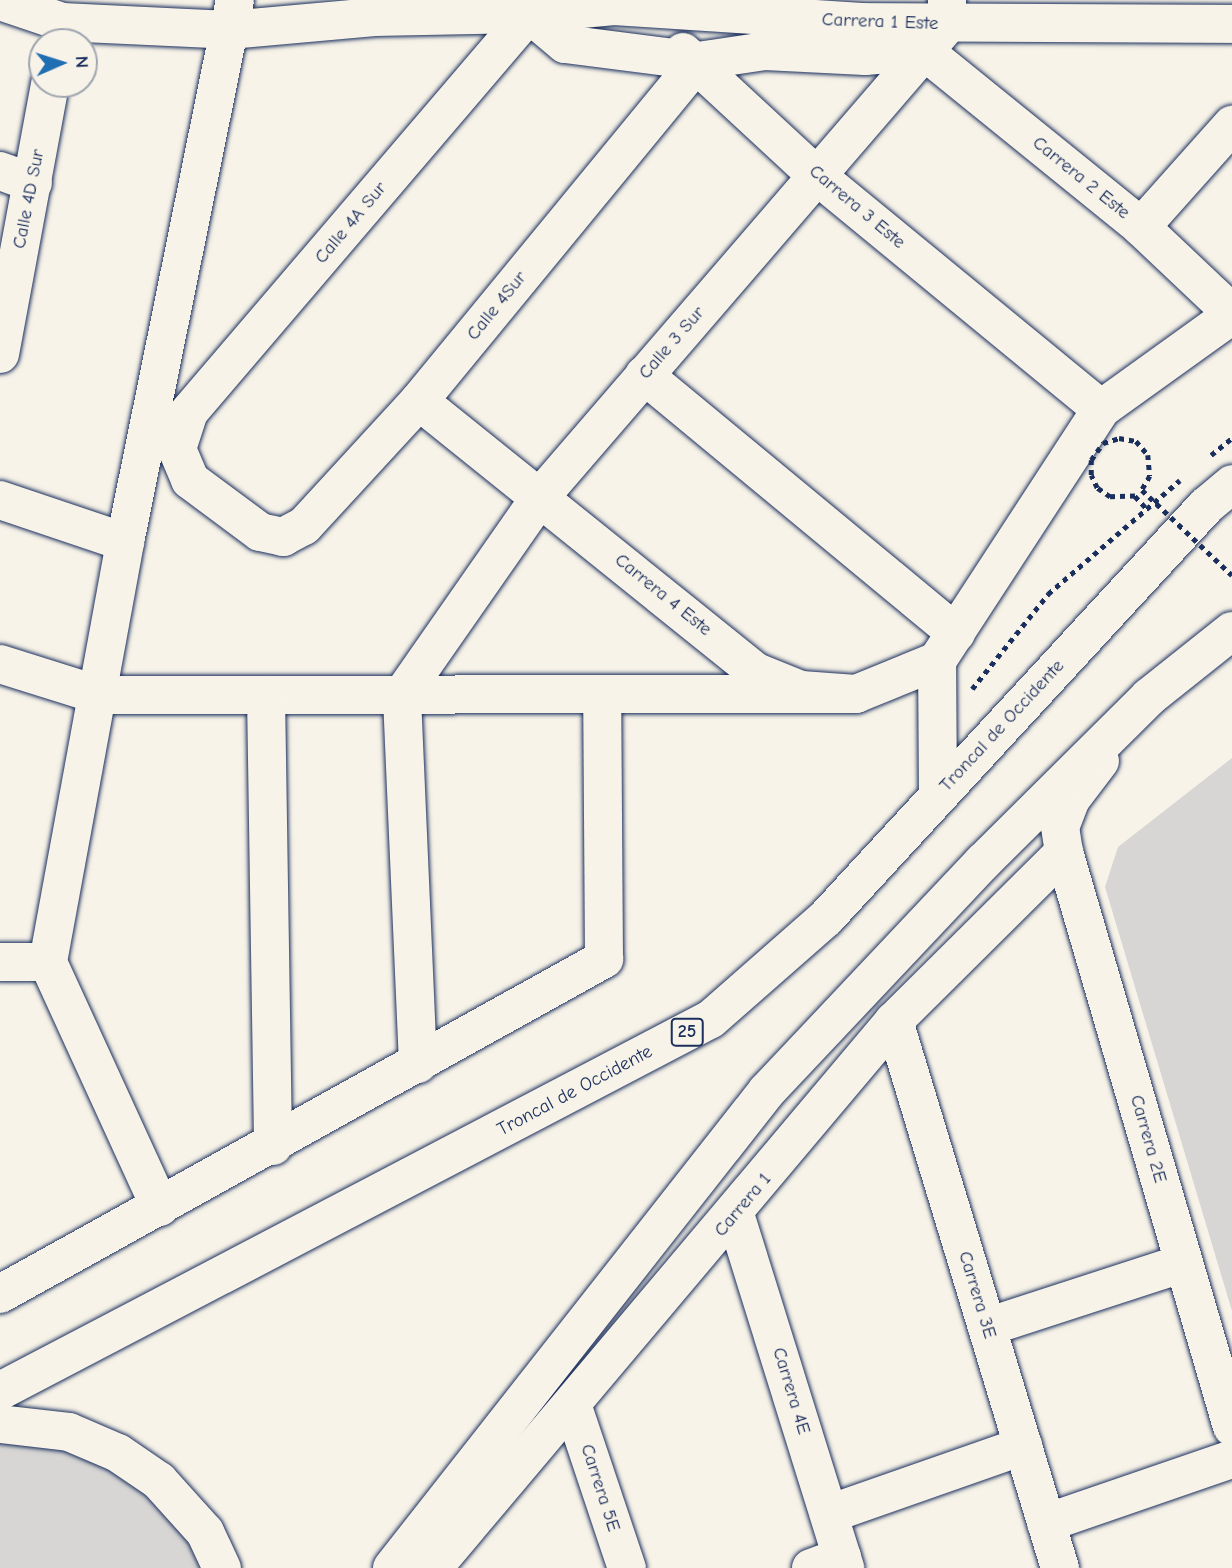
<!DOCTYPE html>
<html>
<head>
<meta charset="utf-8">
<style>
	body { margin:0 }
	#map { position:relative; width:1232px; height:1568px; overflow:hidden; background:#f7f3e8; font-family:"Comic Neue",sans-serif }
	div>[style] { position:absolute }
	.green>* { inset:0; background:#d7d6d4 }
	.path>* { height:4.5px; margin-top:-2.25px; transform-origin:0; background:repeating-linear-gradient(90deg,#1b2f5e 0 5px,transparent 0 10px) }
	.roads { filter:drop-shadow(0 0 2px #1b2f5e) drop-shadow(0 0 2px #1b2f5e) }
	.minor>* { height:38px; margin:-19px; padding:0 19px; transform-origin:19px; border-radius:19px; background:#f7f3e8 }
	.highway>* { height:38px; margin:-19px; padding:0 19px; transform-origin:19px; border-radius:19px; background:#f7f3e8 }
	.path-bridge>* { height:4.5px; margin-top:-2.25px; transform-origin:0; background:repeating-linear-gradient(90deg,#1b2f5e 0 5px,transparent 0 10px) }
	span { translate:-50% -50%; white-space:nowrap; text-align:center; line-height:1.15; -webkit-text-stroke:7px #f7f3e8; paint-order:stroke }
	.shield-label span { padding:2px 5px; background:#f7f3e8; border:2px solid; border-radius:5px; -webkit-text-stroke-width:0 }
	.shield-label { font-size:18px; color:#1b2f5e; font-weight:700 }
	.street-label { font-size:19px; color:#1b2f5e }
	.north { position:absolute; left:28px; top:28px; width:70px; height:70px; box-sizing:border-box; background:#f7f3e8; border:2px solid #9fa5b1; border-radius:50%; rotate:87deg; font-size:19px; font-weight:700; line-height:28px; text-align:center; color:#1b2f5e }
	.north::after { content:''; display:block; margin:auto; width:24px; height:32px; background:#1f6fb2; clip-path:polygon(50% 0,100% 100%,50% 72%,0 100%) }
</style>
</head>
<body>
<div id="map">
	<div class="green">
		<div style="clip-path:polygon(1232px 758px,1232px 1311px,1105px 887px,1118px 847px)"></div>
		<div style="clip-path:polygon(0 1424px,118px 1453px,222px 1568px,0 1568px)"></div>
	</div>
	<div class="path">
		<div style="left:1211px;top:455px;width:27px;rotate:-39deg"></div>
		<div style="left:1135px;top:496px;width:18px;rotate:47deg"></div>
		<div style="left:972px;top:689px;width:122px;rotate:-51.3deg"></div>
		<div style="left:1048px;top:594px;width:174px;rotate:-40.8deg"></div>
	</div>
	<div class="roads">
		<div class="minor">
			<div style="left:530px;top:0;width:14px;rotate:94deg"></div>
			<div style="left:529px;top:14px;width:523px;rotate:130.51deg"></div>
			<div style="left:189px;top:412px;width:39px;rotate:108deg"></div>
			<div style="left:177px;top:449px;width:34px;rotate:67deg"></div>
			<div style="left:190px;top:480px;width:87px;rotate:36.6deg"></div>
			<div style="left:260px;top:532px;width:24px;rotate:12deg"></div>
			<div style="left:283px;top:537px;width:24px;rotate:-28deg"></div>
			<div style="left:304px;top:526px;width:170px;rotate:-47.4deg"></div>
			<div style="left:419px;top:401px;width:440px;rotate:-50.6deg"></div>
			<div style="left:0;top:1px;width:65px;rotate:18.7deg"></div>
			<div style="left:62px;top:22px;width:167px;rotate:2.7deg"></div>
			<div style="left:229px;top:30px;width:146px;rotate:-5.1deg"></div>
			<div style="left:374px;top:17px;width:155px;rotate:-1.1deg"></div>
			<div style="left:529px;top:14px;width:85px;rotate:-5.4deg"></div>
			<div style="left:614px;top:6px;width:248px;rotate:3.7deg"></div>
			<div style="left:861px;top:22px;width:371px;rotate:0.3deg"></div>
			<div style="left:529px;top:14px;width:47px;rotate:39.8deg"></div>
			<div style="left:565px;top:44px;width:134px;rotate:7.3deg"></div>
			<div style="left:698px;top:61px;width:68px;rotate:-8.5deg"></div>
			<div style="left:765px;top:51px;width:100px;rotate:2.9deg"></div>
			<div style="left:865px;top:56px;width:59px;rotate:-4.8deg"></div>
			<div style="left:924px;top:51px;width:279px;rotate:39deg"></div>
			<div style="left:1141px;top:227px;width:125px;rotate:43.4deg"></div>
			<div style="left:683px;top:52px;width:181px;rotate:42.8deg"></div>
			<div style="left:816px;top:175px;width:369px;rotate:39.4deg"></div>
			<div style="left:0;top:171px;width:35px;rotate:20deg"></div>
			<div style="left:1141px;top:227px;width:137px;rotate:-48.3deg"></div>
			<div style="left:0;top:354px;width:275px;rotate:-79.5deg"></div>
			<div style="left:644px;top:375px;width:405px;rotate:39.6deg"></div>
			<div style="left:419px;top:401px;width:432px;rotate:38.8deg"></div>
			<div style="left:756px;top:672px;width:48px;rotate:21.8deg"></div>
			<div style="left:801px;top:690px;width:55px;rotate:4.2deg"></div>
			<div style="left:856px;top:694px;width:87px;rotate:-22.2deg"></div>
			<div style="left:0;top:500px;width:132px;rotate:18.6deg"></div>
			<div style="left:0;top:664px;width:104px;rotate:17.4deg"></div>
			<div style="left:99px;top:695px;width:757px;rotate:-0.08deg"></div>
			<div style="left:266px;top:695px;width:451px;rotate:89.1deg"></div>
			<div style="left:1100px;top:761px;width:48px;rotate:127.3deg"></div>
			<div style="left:1071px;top:799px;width:30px;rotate:111deg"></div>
			<div style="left:1060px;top:827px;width:25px;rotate:81deg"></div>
			<div style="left:1064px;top:852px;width:599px;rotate:73.71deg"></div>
			<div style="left:938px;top:796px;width:135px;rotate:-90.4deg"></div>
			<div style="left:937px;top:661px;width:301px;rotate:-56.9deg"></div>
			<div style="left:1101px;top:409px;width:161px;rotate:-35.7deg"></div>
			<div style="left:0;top:962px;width:48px"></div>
			<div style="left:894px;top:1021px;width:572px;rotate:73.12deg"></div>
			<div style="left:418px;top:1064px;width:369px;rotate:-92.5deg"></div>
			<div style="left:402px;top:695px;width:243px;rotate:-55.1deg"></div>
			<div style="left:541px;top:496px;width:622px;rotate:-49.24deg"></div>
			<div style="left:947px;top:25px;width:25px;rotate:-90deg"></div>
			<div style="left:160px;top:1207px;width:269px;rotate:-114.6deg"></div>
			<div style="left:48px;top:962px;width:427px;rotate:-79.6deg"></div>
			<div style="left:125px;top:542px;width:553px;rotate:-78.53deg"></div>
			<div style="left:735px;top:1214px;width:371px;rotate:72.7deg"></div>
			<div style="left:0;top:1294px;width:691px;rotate:-29.01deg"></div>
			<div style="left:604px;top:959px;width:264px;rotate:-90.4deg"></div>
			<div style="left:987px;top:1327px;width:207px;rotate:-18deg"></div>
			<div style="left:573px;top:1407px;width:170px;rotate:71.5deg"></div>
			<div style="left:829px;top:1514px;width:206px;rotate:-19.3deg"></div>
			<div style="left:1046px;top:1523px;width:197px;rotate:-19deg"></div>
			<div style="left:433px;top:1568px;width:715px;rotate:-49.88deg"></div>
			<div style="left:894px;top:1021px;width:240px;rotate:-44.8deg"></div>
			<div style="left:811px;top:1568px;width:33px;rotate:-20deg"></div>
		</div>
		<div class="highway">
			<div style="left:0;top:1391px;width:802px;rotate:-27.62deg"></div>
			<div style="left:711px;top:1019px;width:153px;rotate:-41.3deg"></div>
			<div style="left:826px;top:918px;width:560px;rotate:-47.31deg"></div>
			<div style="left:1206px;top:506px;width:34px;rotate:-40deg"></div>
			<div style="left:0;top:1424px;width:69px;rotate:6.6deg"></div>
			<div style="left:69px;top:1432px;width:53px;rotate:23.2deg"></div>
			<div style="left:118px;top:1453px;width:50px;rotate:34.3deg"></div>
			<div style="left:159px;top:1481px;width:69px;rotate:48deg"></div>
			<div style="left:205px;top:1532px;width:40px;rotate:65deg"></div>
			<div style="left:392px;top:1568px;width:607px;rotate:-51.83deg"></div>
			<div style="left:767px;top:1091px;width:315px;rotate:-46.7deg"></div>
			<div style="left:983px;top:862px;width:234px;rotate:-44.8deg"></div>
			<div style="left:1149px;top:697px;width:106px;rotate:-38.5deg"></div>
		</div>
	</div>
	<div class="path-bridge">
		<div style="left:1135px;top:496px;width:25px;rotate:178deg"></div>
		<div style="left:1110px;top:497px;width:16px;rotate:-145deg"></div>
		<div style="left:1097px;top:488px;width:14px;rotate:-115deg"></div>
		<div style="left:1091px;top:475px;width:15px;rotate:-90deg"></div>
		<div style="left:1091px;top:460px;width:21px;rotate:-55deg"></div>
		<div style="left:1103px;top:443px;width:17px;rotate:-17deg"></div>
		<div style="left:1119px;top:438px;width:17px;rotate:10deg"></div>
		<div style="left:1136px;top:441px;width:18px;rotate:49deg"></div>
		<div style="left:1148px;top:455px;width:21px;rotate:85deg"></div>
		<div style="left:1150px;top:476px;width:16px;rotate:120deg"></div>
		<div style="left:1142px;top:490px;width:124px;rotate:43.4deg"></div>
	</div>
	<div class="shield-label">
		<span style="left:687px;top:1032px">25</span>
	</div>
	<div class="street-label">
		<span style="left:880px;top:22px;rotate:2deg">Carrera 1 Este</span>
		<span style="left:1081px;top:178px;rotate:39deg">Carrera 2 Este</span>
		<span style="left:29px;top:199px;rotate:-79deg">Calle 4D Sur</span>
		<span style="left:857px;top:207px;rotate:40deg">Carrera 3 Este</span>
		<span style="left:351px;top:223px;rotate:-50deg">Calle 4A Sur</span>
		<span style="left:497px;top:306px;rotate:-51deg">Calle 4Sur</span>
		<span style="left:672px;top:343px;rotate:-49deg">Calle 3 Sur</span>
		<span style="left:663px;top:595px;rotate:39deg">Carrera 4 Este</span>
		<span style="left:1002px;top:726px;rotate:-47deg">Troncal de Occidente</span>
		<span style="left:575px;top:1091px;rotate:-28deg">Troncal de Occidente</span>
		<span style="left:1148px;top:1139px;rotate:74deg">Carrera 2E</span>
		<span style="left:743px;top:1205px;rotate:-50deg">Carrera 1</span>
		<span style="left:977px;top:1295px;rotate:73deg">Carrera 3E</span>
		<span style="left:791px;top:1391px;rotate:73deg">Carrera 4E</span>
		<span style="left:600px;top:1488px;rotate:72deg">Carrera 5E</span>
	</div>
	<div class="north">N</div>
</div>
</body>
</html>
